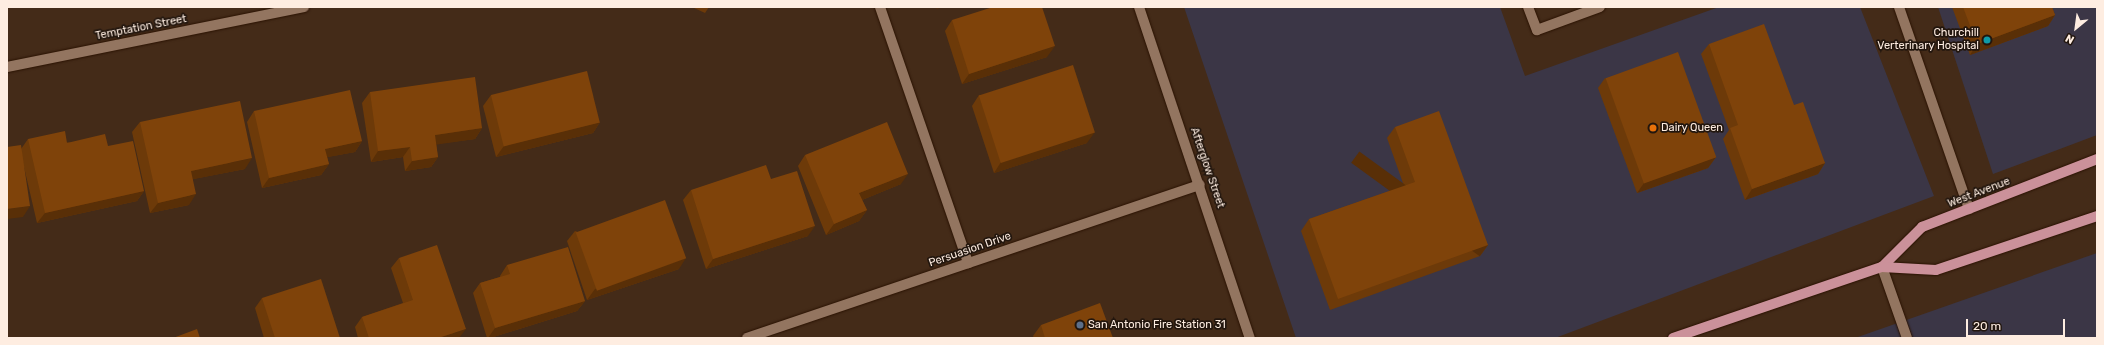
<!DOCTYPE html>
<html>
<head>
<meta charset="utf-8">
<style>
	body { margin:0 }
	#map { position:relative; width:2104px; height:345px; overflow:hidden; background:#442b18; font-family:Rubik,sans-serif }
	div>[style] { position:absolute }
	.commercial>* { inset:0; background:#3b3646 }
	.roads { filter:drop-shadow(0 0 1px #2a1201) drop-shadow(0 0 1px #2a1201) }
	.minor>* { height:10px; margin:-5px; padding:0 5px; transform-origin:5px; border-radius:5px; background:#937560 }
	.major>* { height:10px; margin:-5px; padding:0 5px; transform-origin:5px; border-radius:5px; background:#cb919a }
	.wall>* { inset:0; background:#6d3a09 }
	.shaded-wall>* { inset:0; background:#592f07; transform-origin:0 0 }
	.building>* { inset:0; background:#7f430a; transform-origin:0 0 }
	.dots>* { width:11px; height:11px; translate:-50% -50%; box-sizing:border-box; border:2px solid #22160e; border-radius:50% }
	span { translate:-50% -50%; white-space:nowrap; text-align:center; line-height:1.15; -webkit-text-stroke:3.5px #22160e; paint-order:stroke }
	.street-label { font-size:11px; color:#feede1 }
	.poi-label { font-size:11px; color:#feede1 }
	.right { translate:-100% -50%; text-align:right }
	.left { translate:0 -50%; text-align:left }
	.frame { position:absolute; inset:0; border:8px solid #feede1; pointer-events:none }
	.north { position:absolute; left:2056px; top:8px; width:40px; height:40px; -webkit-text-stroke:3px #22160e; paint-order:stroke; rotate:209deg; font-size:11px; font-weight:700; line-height:16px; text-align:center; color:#feede1 }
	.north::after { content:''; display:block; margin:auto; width:14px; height:18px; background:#feede1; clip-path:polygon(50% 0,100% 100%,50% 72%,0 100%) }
	.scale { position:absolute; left:1966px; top:319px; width:99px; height:18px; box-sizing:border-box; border:2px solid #feede1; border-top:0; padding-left:5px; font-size:12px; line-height:14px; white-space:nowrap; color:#feede1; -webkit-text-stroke:3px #22160e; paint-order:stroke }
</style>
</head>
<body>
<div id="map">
	<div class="commercial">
		<div style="clip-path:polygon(1184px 7px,1500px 7px,1525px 76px,1719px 7px,1860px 7px,1934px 196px,1555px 338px,1296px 338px)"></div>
		<div style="clip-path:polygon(1938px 7px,2097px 7px,2097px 135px,1993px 174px)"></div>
		<div style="clip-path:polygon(2097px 253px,2097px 338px,1855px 338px)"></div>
	</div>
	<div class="roads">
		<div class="minor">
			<div style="left:880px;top:7px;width:271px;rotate:71deg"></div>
			<div style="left:1139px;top:7px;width:349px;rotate:71.5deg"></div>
			<div style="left:1528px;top:7px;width:25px;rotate:69deg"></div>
			<div style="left:1537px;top:30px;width:67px;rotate:-20.1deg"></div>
			<div style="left:1899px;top:7px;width:214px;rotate:70.9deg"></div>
			<div style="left:7px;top:67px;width:303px;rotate:-11.4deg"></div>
			<div style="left:1882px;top:267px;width:75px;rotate:70.6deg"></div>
			<div style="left:747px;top:338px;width:478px;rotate:-18.7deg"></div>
		</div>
		<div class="major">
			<div style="left:1882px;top:267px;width:57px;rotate:-45deg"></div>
			<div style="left:1922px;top:227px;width:188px;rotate:-21.2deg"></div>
			<div style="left:1673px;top:338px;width:221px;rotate:-18.8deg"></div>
			<div style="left:1882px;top:267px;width:54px;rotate:3.2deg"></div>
			<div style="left:1936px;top:270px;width:170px;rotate:-18.5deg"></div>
		</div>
	</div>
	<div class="wall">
		<div style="clip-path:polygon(692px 7px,709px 7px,705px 13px)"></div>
		<div style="clip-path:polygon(1952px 7px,2052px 7px,2055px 15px,2048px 26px,1970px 55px)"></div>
		<div style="clip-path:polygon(952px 20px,1047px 57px,962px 84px,945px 31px)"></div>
		<div style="clip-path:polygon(1709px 44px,1794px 105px,1825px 163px,1818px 174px,1745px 200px,1723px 139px,1729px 130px,1701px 54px)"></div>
		<div style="clip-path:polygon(1605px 78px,1716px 157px,1708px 168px,1637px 193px,1598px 88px)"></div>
		<div style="clip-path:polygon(370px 92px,482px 128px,475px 139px,436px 144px,438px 157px,431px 167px,405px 171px,403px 157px,371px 162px,362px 103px)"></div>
		<div style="clip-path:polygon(491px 95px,600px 122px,593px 133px,496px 157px,483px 106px)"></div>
		<div style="clip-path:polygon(979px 95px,1087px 143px,994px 173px,972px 106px)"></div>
		<div style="clip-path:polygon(254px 111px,362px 141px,355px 152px,327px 157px,329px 164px,321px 175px,262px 188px,247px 122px)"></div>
		<div style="clip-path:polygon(140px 122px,245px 169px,193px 179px,189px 205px,150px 213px,132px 132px)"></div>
		<div style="clip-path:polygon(1395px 127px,1488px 245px,1480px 256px,1330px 310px,1301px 231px,1309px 219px,1404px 186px,1387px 138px)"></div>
		<div style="clip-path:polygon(28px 139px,108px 146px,144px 191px,137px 201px,37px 223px,24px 167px,23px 217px,21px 149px)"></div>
		<div style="clip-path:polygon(805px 155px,901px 184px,862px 200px,867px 210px,859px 221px,826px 235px,798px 166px)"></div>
		<div style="clip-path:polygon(691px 190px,808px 236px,706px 269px,683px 200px)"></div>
		<div style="clip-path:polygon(575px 231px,679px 269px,587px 300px,567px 241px)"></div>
		<div style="clip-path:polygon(399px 258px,459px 338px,358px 338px,355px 327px,362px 317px,403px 303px,391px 268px)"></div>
		<div style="clip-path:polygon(507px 265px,585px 301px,577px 311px,490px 338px,487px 338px,473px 293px,480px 283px,500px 277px,500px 276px)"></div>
		<div style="clip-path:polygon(262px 298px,340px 338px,264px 338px,255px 308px)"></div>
		<div style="clip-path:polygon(1041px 325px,1113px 338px,1034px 338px,1033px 336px)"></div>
	</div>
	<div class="shaded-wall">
		<div style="clip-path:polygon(938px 7px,943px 7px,936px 9px)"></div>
		<div style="clip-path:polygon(2055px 15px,2048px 26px,1970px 55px,1977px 44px)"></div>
		<div style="clip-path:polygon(1055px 46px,1047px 57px,962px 84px,969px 74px)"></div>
		<div style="clip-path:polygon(600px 122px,593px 133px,496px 157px,504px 146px)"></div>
		<div style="clip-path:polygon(482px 128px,475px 139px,427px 146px,435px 135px)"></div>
		<div style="clip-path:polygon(1095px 132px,1087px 143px,994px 173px,1001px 162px)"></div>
		<div style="clip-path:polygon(362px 141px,355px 152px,318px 159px,325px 149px)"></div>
		<div style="clip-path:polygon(410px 147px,403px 157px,371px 162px,378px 151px)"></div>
		<div style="clip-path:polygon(438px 157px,431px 167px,405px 171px,412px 161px)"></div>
		<div style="clip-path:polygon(1716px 157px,1708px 168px,1637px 193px,1644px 183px)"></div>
		<div style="clip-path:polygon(252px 158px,245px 169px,184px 181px,191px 171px)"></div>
		<div style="clip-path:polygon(1825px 163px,1818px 174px,1745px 200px,1752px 189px)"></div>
		<div style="clip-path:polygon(329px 164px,321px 175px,262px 188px,269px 178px)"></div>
		<div style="clip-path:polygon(908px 174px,901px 184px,852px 204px,859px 193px)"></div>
		<div style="clip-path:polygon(144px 191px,137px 201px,37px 223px,45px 213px)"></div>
		<div style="clip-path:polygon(196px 194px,189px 205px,150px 213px,158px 203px)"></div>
		<div style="clip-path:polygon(30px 206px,23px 217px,7px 219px,7px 209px)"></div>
		<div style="clip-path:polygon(867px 210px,859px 221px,826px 235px,834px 224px)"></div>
		<div style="clip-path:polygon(815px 226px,808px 236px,706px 269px,713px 259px)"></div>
		<div style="left:1488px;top:245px;width:14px;height:159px;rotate:126deg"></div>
		<div style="clip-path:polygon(686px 258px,679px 269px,587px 300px,595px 289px)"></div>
		<div style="clip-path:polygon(585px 301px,577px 311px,490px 338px,488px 338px,495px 328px)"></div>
		<div style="clip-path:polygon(466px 329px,459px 338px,438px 338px)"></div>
	</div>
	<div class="building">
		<div style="clip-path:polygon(993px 7px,1042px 7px,1055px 46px,969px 74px,952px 20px)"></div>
		<div style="clip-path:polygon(1963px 7px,2052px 7px,2055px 15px,1977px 44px)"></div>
		<div style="clip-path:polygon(1764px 24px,1794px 105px,1803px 102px,1825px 163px,1752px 189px,1730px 128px,1738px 125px,1709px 44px)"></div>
		<div style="left:1678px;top:52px;width:112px;height:77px;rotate:70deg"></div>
		<div style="left:1073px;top:65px;width:71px;height:99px;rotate:72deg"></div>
		<div style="left:587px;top:71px;width:53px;height:99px;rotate:76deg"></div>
		<div style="clip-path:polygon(475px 77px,482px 128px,435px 135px,438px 157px,412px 161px,410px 147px,378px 151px,370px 92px)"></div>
		<div style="clip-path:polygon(350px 90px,362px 141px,325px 149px,329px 164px,269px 178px,254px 111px)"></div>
		<div style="clip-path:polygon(240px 101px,252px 158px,191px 171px,196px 194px,158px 203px,140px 122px)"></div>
		<div style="clip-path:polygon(1439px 111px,1488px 245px,1338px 299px,1309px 219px,1415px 182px,1395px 127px)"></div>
		<div style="clip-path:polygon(887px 122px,908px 174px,859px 193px,867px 210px,834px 224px,805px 155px)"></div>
		<div style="clip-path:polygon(65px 131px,67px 143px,105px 134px,108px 146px,133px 141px,144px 191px,45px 213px,28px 139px)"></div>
		<div style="clip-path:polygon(21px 145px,30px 206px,7px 209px,7px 147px)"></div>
		<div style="clip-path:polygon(766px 165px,771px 179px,797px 171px,815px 226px,713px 259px,691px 190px)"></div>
		<div style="left:665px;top:200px;width:62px;height:95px;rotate:70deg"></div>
		<div style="clip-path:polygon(437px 245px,466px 329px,438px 338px,369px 338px,362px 317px,413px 300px,399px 258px)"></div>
		<div style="clip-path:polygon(568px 247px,585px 301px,495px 328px,480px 283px,510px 274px,507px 265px)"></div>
		<div style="clip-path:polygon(321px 279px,340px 338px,275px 338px,262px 298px)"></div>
		<div style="clip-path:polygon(1100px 303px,1113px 338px,1045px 338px,1041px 325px)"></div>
		<div style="clip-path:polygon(197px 329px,200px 338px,173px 338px)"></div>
	</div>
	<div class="dots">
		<div style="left:1987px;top:40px;background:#0f9aa8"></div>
		<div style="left:1653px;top:128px;background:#e8710a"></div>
		<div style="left:1080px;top:325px;background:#5c6f8a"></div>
	</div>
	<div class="street-label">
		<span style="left:141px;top:28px;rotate:-11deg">Temptation Street</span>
		<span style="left:1207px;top:168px;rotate:71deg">Afterglow Street</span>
		<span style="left:1979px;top:193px;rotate:-21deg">West Avenue</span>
		<span style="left:970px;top:250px;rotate:-19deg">Persuasion Drive</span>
	</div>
	<div class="poi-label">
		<span class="right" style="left:1979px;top:40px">Churchill<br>Verterinary Hospital</span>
		<span class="left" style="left:1661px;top:128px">Dairy Queen</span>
		<span class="left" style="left:1088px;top:325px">San Antonio Fire Station 31</span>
	</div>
	<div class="frame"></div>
	<div class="north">N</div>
	<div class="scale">20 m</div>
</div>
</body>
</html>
